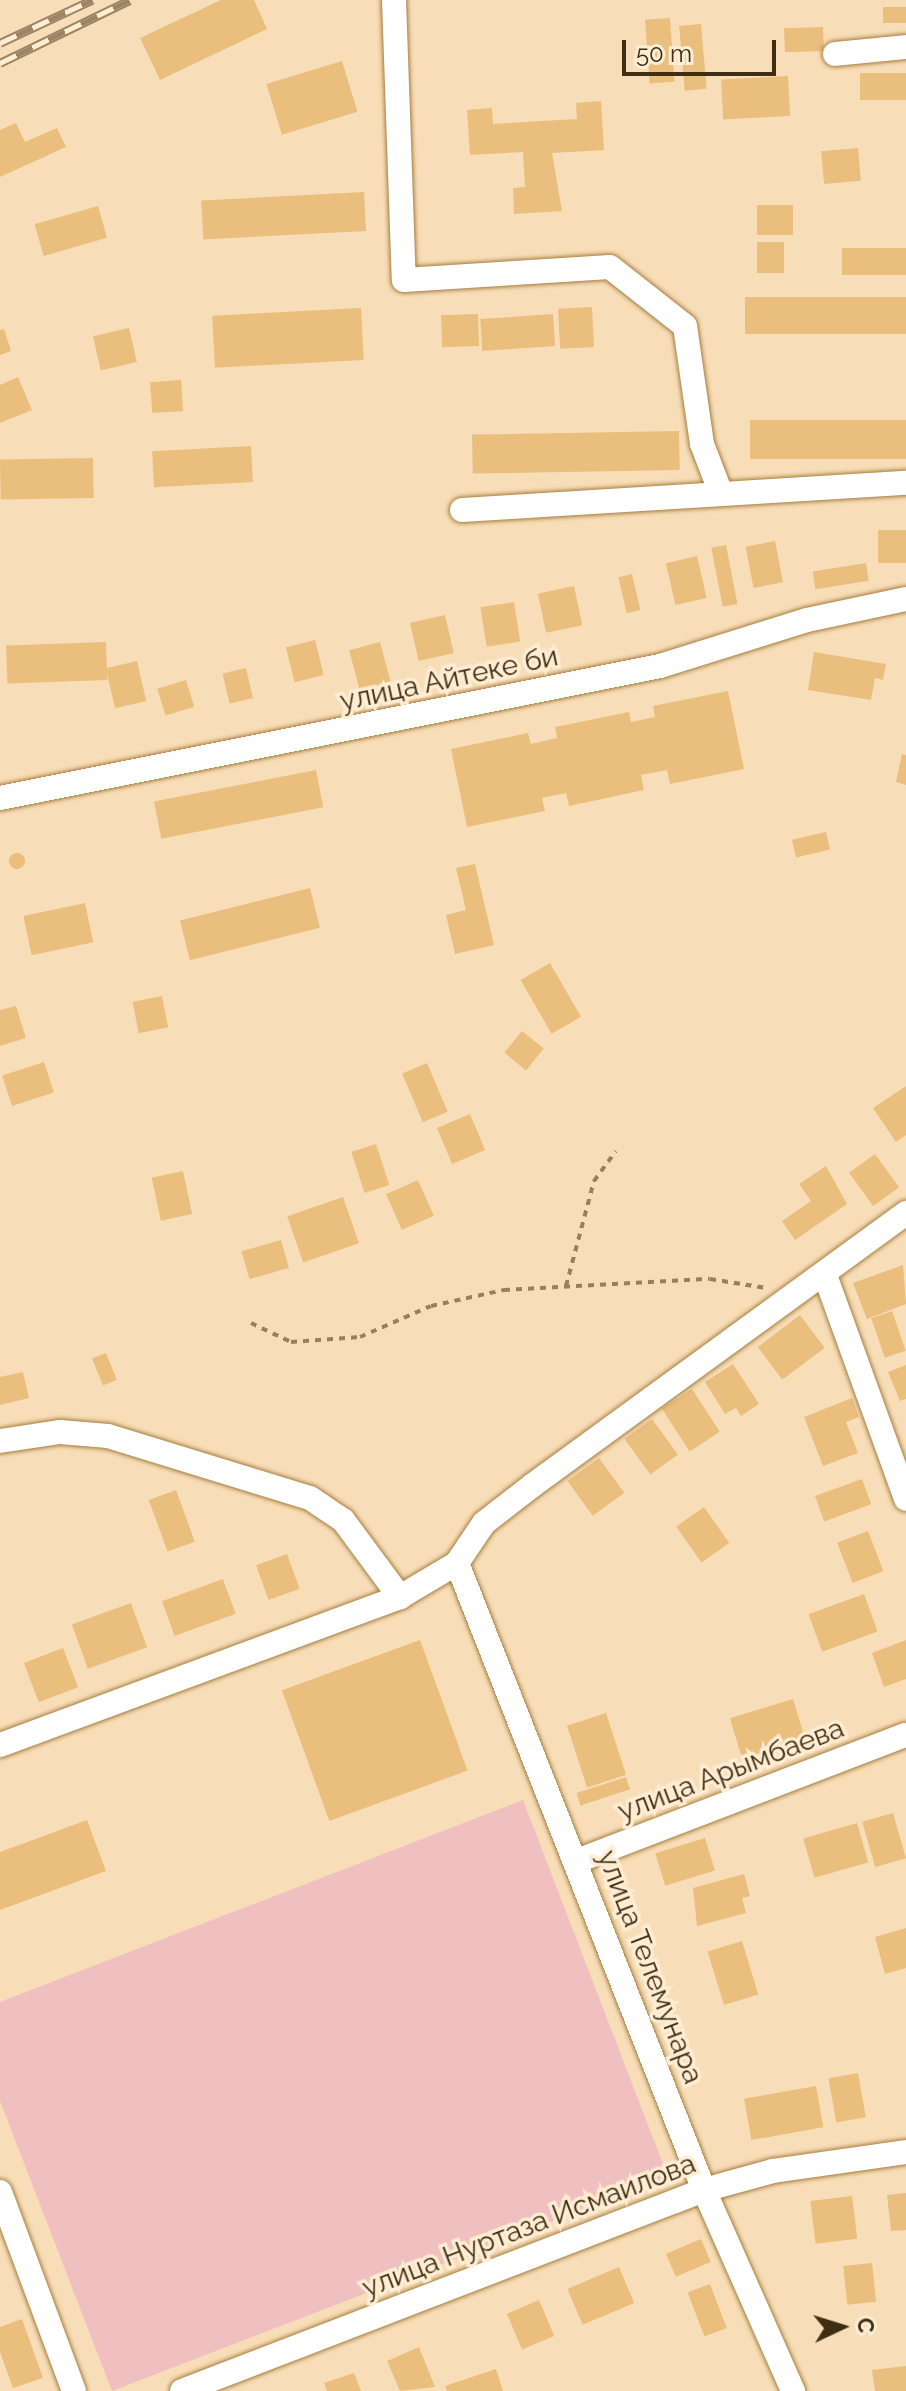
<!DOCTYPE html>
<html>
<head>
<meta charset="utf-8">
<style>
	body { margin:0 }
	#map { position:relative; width:906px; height:2391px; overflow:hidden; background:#f8deb8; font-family:Raleway,sans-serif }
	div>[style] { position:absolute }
	.green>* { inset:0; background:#f0bfc0 }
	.building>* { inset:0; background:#eabe7d; transform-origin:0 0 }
	.round { border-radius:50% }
	.path>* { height:4px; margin-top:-2px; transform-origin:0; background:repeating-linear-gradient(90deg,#958060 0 6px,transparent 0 12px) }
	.roads { filter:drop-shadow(0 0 2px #a77e3e) drop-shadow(0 0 2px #a77e3e) }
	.minor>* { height:24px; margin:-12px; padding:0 12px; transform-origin:12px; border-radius:12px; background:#fff }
	.rail>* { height:9px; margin-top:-4.5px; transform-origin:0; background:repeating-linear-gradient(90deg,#feecd3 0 18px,#9b8565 0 36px); box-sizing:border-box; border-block:2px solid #9b8565 }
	span { translate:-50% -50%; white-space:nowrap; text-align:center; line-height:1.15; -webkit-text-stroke:7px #feecd3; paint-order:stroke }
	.street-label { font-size:28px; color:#3f2e13 }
	.north { position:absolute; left:802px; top:2287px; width:80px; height:80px; -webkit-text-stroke:6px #feecd3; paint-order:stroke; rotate:86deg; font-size:22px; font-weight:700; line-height:32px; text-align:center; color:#3f2e13 }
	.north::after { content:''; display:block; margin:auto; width:28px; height:36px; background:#3f2e13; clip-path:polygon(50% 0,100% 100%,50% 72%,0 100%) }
	.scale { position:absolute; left:622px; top:40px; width:154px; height:36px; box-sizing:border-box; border:4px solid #3f2e13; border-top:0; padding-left:10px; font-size:24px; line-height:28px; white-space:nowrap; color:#3f2e13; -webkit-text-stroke:6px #feecd3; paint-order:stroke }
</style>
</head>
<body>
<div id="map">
	<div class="green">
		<div style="clip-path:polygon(523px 1800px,668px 2177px,112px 2391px,0 2101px,0 2002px)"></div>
	</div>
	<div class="building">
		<div style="clip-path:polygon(221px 0,254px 0,267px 29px,160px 80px,140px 38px)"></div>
		<div style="left:906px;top:7px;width:16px;height:23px;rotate:90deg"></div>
		<div style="left:670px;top:18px;width:64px;height:25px;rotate:86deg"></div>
		<div style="left:701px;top:24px;width:65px;height:22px;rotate:85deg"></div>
		<div style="left:823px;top:27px;width:24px;height:39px;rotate:88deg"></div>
		<div style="left:342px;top:61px;width:53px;height:79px;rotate:73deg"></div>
		<div style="left:906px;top:73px;width:27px;height:46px;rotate:90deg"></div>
		<div style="left:788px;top:76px;width:40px;height:67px;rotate:87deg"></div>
		<div style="clip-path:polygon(601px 101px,604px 150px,552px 153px,562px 211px,514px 214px,513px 188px,525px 187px,523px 152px,470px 155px,467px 110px,492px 108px,493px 124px,577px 119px,576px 103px)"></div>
		<div style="clip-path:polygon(16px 123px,25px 142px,57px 128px,66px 147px,0 177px,0 130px)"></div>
		<div style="left:858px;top:148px;width:33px;height:37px;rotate:85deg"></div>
		<div style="left:364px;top:192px;width:39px;height:163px;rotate:87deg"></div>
		<div style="left:757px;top:205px;width:36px;height:30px"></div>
		<div style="left:98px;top:206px;width:33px;height:66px;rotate:74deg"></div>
		<div style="left:757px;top:242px;width:27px;height:31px"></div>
		<div style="left:906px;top:248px;width:27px;height:64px;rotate:90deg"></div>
		<div style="left:906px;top:297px;width:37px;height:161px;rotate:90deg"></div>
		<div style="left:592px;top:307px;width:40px;height:34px;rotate:87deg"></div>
		<div style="left:361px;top:308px;width:52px;height:149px;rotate:87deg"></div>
		<div style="left:478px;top:314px;width:32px;height:37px;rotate:88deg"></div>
		<div style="left:553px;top:314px;width:32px;height:73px;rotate:86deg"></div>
		<div style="left:129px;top:328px;width:35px;height:37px;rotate:77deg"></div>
		<div style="clip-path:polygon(4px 329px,11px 351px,0 355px,0 330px)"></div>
		<div style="clip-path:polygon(18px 377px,32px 410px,0 423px,0 385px)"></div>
		<div style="left:181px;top:380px;width:31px;height:31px;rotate:86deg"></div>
		<div style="left:906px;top:420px;width:39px;height:156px;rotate:90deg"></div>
		<div style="left:679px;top:431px;width:39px;height:207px;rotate:89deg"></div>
		<div style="left:251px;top:446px;width:36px;height:99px;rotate:87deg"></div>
		<div style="left:93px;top:458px;width:40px;height:93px;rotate:89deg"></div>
		<div style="left:906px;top:530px;width:33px;height:28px;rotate:90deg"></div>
		<div style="left:775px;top:541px;width:42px;height:30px;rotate:79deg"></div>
		<div style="left:726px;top:545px;width:60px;height:15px;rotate:79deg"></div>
		<div style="left:697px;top:556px;width:43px;height:32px;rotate:77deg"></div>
		<div style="left:866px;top:563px;width:18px;height:54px;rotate:81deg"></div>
		<div style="left:632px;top:574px;width:37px;height:14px;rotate:77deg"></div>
		<div style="left:574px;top:586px;width:40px;height:37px;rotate:78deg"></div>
		<div style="left:514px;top:602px;width:40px;height:34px;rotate:81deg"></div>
		<div style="left:445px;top:615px;width:39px;height:36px;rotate:77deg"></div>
		<div style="left:315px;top:640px;width:36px;height:30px;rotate:76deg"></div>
		<div style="left:106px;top:642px;width:38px;height:100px;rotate:88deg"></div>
		<div style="left:380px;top:642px;width:41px;height:32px;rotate:75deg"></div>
		<div style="clip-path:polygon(814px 652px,886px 664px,883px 680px,875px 678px,871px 700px,808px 690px)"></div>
		<div style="left:137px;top:661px;width:41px;height:32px;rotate:77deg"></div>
		<div style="left:246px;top:668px;width:31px;height:24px;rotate:77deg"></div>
		<div style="left:186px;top:680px;width:28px;height:30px;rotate:73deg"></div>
		<div style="clip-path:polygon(728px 691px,744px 769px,670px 784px,667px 770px,641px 775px,644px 790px,569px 806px,566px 793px,542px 798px,545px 811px,467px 827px,451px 749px,528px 733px,531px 744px,557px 738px,555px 727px,629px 712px,631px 722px,655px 717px,653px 706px)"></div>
		<div style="clip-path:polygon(902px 754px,906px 755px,906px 785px,896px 782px)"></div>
		<div style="left:316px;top:770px;width:38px;height:165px;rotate:79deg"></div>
		<div style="left:826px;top:832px;width:18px;height:35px;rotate:77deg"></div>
		<div class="round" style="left:9px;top:853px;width:16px;height:16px"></div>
		<div style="clip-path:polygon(475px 864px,494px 945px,455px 954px,446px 915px,466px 910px,456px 868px)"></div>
		<div style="left:310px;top:888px;width:41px;height:134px;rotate:76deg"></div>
		<div style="left:85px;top:903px;width:40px;height:63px;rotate:78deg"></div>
		<div style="left:550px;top:963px;width:62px;height:34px;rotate:60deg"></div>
		<div style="left:162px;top:996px;width:32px;height:30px;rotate:79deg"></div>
		<div style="clip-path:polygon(16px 1006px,26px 1038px,0 1046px,0 1010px)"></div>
		<div style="left:522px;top:1031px;width:28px;height:28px;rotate:39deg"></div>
		<div style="left:44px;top:1062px;width:32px;height:44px;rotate:72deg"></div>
		<div style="left:427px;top:1063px;width:53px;height:27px;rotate:67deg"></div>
		<div style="clip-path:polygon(906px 1086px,906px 1135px,896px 1142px,873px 1108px)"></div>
		<div style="left:470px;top:1114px;width:39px;height:36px;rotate:67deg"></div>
		<div style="left:376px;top:1144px;width:43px;height:26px;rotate:72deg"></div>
		<div style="left:875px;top:1154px;width:41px;height:32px;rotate:54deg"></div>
		<div style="clip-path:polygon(826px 1166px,847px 1204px,795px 1240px,782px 1221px,811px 1201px,799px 1184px)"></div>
		<div style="left:183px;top:1171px;width:44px;height:32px;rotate:78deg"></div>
		<div style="left:418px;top:1180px;width:39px;height:35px;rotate:66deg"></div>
		<div style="left:343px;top:1197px;width:49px;height:59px;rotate:71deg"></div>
		<div style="left:281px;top:1240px;width:29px;height:41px;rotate:74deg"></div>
		<div style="clip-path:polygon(903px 1265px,906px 1304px,867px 1319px,853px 1283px)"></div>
		<div style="left:892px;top:1311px;width:42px;height:22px;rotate:71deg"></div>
		<div style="left:800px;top:1315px;width:41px;height:53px;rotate:53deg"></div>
		<div style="left:106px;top:1353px;width:29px;height:15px;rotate:68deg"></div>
		<div style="clip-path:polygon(733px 1364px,759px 1404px,741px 1416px,736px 1408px,725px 1414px,705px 1382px)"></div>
		<div style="clip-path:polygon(906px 1365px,906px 1399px,900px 1401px,888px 1372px)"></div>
		<div style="clip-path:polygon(23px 1372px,29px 1398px,0 1405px,0 1377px)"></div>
		<div style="left:692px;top:1389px;width:51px;height:36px;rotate:57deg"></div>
		<div style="clip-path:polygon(852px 1398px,859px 1417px,846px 1422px,858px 1453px,823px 1466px,804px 1417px)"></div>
		<div style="left:652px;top:1419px;width:44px;height:34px;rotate:54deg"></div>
		<div style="left:599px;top:1458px;width:43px;height:39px;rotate:54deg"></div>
		<div style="left:862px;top:1479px;width:27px;height:50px;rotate:70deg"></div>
		<div style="left:176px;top:1490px;width:55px;height:29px;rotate:70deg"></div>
		<div style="left:704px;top:1507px;width:44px;height:34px;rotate:55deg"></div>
		<div style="left:868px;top:1531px;width:43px;height:33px;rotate:69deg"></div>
		<div style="left:287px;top:1554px;width:37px;height:33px;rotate:70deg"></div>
		<div style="left:223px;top:1579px;width:37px;height:65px;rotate:70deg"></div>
		<div style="left:864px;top:1594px;width:40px;height:59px;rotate:70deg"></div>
		<div style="left:131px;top:1603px;width:47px;height:63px;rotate:70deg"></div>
		<div style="left:420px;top:1640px;width:139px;height:147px;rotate:70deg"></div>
		<div style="clip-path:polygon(906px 1640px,906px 1679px,884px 1687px,872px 1653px)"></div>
		<div style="left:63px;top:1648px;width:42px;height:42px;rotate:69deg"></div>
		<div style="left:793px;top:1699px;width:42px;height:66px;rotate:73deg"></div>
		<div style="left:606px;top:1713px;width:65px;height:41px;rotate:72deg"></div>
		<div style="left:626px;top:1777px;width:13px;height:52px;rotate:72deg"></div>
		<div style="left:893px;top:1813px;width:47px;height:32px;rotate:74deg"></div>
		<div style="clip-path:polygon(87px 1820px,106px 1871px,0 1910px,0 1852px)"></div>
		<div style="left:857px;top:1823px;width:41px;height:56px;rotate:74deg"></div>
		<div style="left:705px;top:1838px;width:34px;height:52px;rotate:73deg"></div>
		<div style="clip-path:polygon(744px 1874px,750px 1896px,742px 1898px,746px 1913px,697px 1926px,693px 1888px)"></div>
		<div style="clip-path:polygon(906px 1928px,906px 1968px,885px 1974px,875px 1937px)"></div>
		<div style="left:742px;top:1941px;width:56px;height:36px;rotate:73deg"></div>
		<div style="left:858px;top:2073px;width:45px;height:30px;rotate:80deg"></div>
		<div style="left:816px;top:2086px;width:42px;height:73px;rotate:80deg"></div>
		<div style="clip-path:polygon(906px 2193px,906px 2230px,891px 2231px,887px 2195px)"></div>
		<div style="left:852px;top:2196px;width:43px;height:42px;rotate:83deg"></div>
		<div style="left:701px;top:2239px;width:25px;height:38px;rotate:67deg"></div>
		<div style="left:872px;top:2263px;width:39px;height:29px;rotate:84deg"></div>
		<div style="left:619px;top:2267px;width:39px;height:56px;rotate:67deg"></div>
		<div style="left:710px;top:2284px;width:47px;height:24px;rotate:69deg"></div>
		<div style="left:539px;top:2300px;width:39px;height:35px;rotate:67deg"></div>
		<div style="clip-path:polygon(22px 2319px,43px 2378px,13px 2388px,0 2352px,0 2327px)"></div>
		<div style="clip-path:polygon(419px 2347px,435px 2387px,400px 2391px,387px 2361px)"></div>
		<div style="clip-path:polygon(906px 2366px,906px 2391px,875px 2391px,872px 2370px)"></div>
		<div style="clip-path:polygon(496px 2369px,503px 2391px,447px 2391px,445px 2386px)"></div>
		<div style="clip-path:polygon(354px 2373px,361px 2391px,327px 2391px,324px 2383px)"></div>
	</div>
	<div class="path">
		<div style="left:566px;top:1286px;width:109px;rotate:-75.1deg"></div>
		<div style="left:594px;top:1181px;width:37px;rotate:-54deg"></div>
		<div style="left:251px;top:1323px;width:44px;rotate:25.4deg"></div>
		<div style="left:291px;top:1342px;width:69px;rotate:-4.1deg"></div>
		<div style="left:360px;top:1337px;width:77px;rotate:-23.6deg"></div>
		<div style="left:431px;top:1306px;width:75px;rotate:-12.4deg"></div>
		<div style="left:504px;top:1290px;width:206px;rotate:-3.1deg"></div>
		<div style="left:710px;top:1279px;width:57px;rotate:9.1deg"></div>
	</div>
	<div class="roads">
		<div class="minor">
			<div style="left:394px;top:0;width:280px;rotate:88deg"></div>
			<div style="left:404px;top:280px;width:206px;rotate:-3.6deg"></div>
			<div style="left:610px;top:267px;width:95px;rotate:38.2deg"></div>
			<div style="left:685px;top:326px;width:119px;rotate:81.8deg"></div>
			<div style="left:702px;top:444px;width:50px;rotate:69deg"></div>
			<div style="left:835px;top:54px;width:71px;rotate:-5.6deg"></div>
			<div style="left:462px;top:510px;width:445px;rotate:-3.5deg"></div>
			<div style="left:0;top:798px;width:673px;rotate:-11.31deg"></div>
			<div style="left:660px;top:666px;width:154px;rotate:-17.4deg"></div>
			<div style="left:807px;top:620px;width:101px;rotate:-12deg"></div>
			<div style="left:825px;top:1275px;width:238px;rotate:70.1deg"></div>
			<div style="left:0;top:1441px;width:61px;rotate:-8.5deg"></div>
			<div style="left:60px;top:1432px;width:48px;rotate:4.8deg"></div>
			<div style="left:108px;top:1436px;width:211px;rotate:17.1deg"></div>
			<div style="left:310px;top:1498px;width:40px;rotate:34deg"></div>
			<div style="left:343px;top:1520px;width:96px;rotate:53.5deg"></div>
			<div style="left:457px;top:1563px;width:674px;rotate:68.5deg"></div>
			<div style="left:704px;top:2190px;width:220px;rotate:66.1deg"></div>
			<div style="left:0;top:1745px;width:427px;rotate:-20.3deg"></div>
			<div style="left:400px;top:1597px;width:66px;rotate:-30.8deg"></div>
			<div style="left:457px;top:1563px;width:48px;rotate:-56deg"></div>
			<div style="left:484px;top:1523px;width:62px;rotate:-37.8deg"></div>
			<div style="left:533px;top:1485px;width:462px;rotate:-36.1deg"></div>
			<div style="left:577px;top:1861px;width:352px;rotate:-21deg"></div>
			<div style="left:0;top:2192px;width:212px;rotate:69.6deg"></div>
			<div style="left:182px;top:2391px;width:559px;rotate:-21.06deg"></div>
			<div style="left:704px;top:2190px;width:72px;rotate:-15.4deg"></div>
			<div style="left:773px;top:2171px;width:134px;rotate:-8.1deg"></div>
		</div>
	</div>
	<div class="rail">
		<div style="left:0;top:43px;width:102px;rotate:-25.1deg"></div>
		<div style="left:0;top:63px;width:144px;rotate:-25.9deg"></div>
	</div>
	<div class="street-label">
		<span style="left:449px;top:679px;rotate:-12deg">улица Айтеке би</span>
		<span style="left:731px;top:1770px;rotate:-21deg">улица Арымбаева</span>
		<span style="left:650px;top:1967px;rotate:69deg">улица Телемунара</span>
		<span style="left:529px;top:2226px;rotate:-21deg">улица Нуртаза Исмаилова</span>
	</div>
	<div class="north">С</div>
	<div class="scale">50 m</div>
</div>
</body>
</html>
